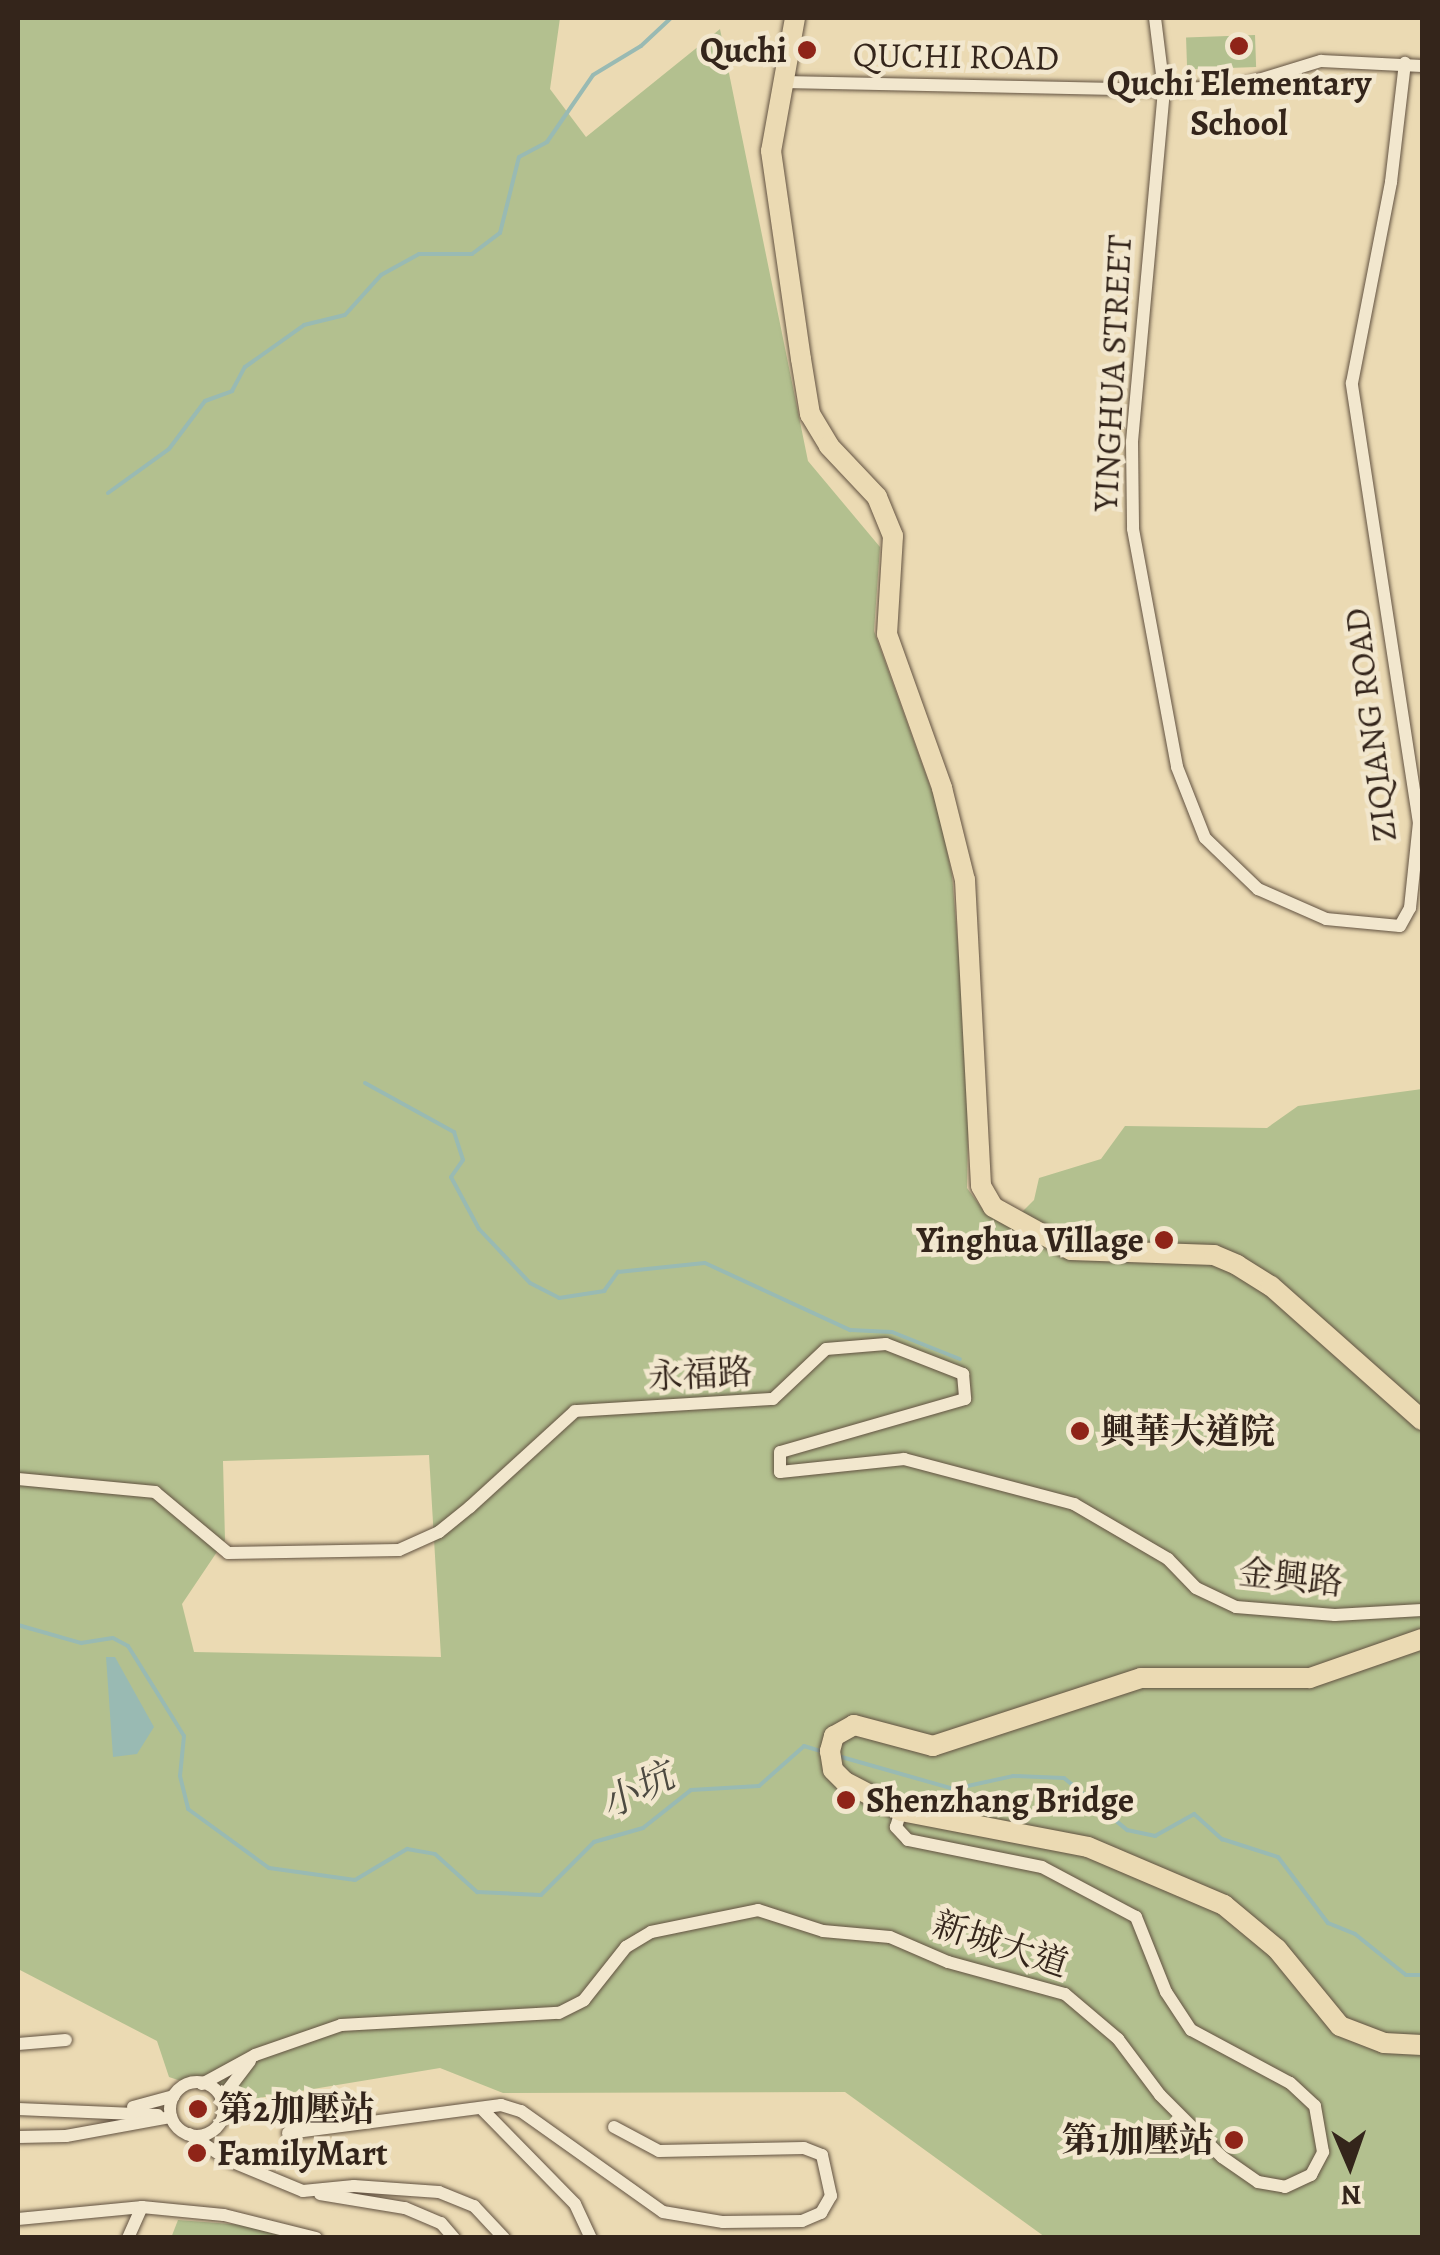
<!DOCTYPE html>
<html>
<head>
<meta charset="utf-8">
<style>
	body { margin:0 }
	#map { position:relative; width:1440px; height:2255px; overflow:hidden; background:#ebdab3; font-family:Alegreya,"Noto Serif TC",serif }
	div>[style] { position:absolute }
	.green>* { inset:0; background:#b3c08f; transform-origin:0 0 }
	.water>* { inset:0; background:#99bab3 }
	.stream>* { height:4px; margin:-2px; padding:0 2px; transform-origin:2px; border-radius:2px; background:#99bab3 }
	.roads { filter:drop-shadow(0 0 2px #625241) drop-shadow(0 0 2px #625241) }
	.minor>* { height:12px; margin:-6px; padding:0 6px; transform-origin:6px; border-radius:6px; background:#f2e7ce }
	.minor>.ring { margin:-6px; padding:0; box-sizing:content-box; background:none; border:12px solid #f2e7ce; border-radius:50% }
	.primary>* { height:20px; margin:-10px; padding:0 10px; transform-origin:10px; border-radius:10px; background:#ebdab3 }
	.dots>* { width:28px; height:28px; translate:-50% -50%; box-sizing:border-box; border:5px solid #f2e7ce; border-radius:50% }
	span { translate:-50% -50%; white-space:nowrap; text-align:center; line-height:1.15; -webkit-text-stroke:9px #f2e7ce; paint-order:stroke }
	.poi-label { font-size:35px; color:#34251b; font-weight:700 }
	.right { translate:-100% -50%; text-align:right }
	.left { translate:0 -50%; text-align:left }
	.street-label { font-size:35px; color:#34251b }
	.water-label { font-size:38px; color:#4d4a41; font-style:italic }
	.frame { position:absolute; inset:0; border:20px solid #34251b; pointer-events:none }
	.north { position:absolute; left:1300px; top:2115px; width:100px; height:100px; -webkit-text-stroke:8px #f2e7ce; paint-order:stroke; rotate:178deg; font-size:28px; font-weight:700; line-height:40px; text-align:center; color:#34251b }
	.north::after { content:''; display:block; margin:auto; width:35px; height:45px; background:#34251b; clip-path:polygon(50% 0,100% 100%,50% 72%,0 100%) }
</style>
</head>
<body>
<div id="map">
	<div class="green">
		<div style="clip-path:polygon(evenodd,18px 18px,560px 18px,550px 89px,586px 137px,720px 29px,808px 461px,880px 547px,874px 631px,938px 808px,952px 875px,969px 1078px,967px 1188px,986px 1214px,1009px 1225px,1034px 1200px,1039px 1178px,1101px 1159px,1125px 1126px,1267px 1128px,1298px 1106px,1422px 1089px,1422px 2237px,1045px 2237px,845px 2092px,503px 2093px,440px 2068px,241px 2101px,169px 2077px,157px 2041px,18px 1969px,18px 18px,429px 1455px,441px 1657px,194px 1652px,182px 1604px,225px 1540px,223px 1461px,429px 1455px)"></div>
		<div style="left:1255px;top:35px;width:32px;height:69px;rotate:88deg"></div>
		<div style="clip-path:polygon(178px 2220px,244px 2225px,288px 2238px,171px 2238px)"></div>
	</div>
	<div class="water">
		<div style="clip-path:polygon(106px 1657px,115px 1657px,154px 1727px,137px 1754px,113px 1757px)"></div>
	</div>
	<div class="stream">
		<div style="left:108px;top:493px;width:75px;rotate:-35.8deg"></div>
		<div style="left:169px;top:449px;width:60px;rotate:-53.1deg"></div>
		<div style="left:205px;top:401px;width:29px;rotate:-20deg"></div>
		<div style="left:232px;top:391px;width:27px;rotate:-62deg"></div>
		<div style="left:245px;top:367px;width:72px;rotate:-35.4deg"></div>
		<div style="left:304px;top:325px;width:42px;rotate:-13.7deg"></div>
		<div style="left:345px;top:315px;width:54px;rotate:-48deg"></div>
		<div style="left:381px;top:275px;width:43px;rotate:-28.9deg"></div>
		<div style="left:419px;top:254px;width:53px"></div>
		<div style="left:472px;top:254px;width:35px;rotate:-37deg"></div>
		<div style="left:500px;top:233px;width:78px;rotate:-76deg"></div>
		<div style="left:519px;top:157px;width:32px;rotate:-28deg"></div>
		<div style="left:547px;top:142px;width:81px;rotate:-55.5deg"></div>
		<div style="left:593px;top:75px;width:56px;rotate:-31.1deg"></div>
		<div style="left:641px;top:46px;width:41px;rotate:-43deg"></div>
		<div style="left:365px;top:1083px;width:102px;rotate:28.8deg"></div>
		<div style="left:454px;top:1132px;width:29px;rotate:72deg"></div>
		<div style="left:463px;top:1160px;width:21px;rotate:125deg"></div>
		<div style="left:451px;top:1177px;width:59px;rotate:61.7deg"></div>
		<div style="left:479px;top:1229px;width:74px;rotate:46.6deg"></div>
		<div style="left:530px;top:1283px;width:33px;rotate:27deg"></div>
		<div style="left:559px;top:1298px;width:46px;rotate:-8.8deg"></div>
		<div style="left:604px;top:1291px;width:24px;rotate:-54deg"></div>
		<div style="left:618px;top:1272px;width:87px;rotate:-5.9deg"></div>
		<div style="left:705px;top:1263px;width:160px;rotate:24.8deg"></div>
		<div style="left:850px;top:1330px;width:42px;rotate:2.7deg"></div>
		<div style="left:892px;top:1332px;width:73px;rotate:21.7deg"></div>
		<div style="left:18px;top:1625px;width:66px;rotate:15.9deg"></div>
		<div style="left:81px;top:1643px;width:32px;rotate:-9deg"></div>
		<div style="left:113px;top:1638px;width:17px;rotate:28deg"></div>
		<div style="left:128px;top:1646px;width:106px;rotate:58.1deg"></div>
		<div style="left:184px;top:1736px;width:40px;rotate:95.7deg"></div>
		<div style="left:180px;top:1776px;width:34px;rotate:76deg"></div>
		<div style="left:188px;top:1809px;width:100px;rotate:36.1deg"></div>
		<div style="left:269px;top:1868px;width:87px;rotate:7.9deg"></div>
		<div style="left:355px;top:1880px;width:61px;rotate:-30.8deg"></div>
		<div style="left:407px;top:1849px;width:28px;rotate:10deg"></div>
		<div style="left:435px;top:1854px;width:57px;rotate:42.1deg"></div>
		<div style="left:477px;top:1892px;width:64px;rotate:2.7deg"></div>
		<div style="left:541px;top:1895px;width:75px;rotate:-45deg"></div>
		<div style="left:594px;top:1842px;width:51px;rotate:-15.9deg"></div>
		<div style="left:643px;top:1828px;width:61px;rotate:-38.4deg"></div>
		<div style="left:691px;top:1790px;width:68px;rotate:-3.4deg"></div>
		<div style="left:759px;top:1786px;width:60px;rotate:-41.6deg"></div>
		<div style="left:804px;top:1746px;width:21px;rotate:17deg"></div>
		<div style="left:838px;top:1756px;width:121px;rotate:15.9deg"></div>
		<div style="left:954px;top:1789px;width:60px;rotate:-12.4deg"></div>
		<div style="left:1013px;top:1776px;width:51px;rotate:2.2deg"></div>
		<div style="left:1064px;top:1778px;width:82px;rotate:39.5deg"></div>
		<div style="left:1127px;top:1830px;width:29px;rotate:12deg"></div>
		<div style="left:1155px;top:1836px;width:45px;rotate:-29.4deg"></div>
		<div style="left:1194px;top:1814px;width:38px;rotate:42deg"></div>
		<div style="left:1222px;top:1839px;width:59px;rotate:17.8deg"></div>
		<div style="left:1278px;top:1857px;width:83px;rotate:52.9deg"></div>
		<div style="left:1328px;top:1923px;width:29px;rotate:22deg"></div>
		<div style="left:1355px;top:1934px;width:65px;rotate:38.8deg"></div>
		<div style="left:1406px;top:1975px;width:16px"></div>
	</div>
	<div class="roads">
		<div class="minor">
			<div style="left:1155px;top:18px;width:73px;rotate:82.9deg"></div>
			<div style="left:1164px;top:90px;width:353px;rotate:95.2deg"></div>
			<div style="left:1132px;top:442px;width:87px;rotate:89.3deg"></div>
			<div style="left:1133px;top:529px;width:242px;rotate:79.5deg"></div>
			<div style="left:1177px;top:767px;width:76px;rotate:68.5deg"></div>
			<div style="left:1205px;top:838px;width:74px;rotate:43.9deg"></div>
			<div style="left:1258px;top:889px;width:74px;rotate:23.8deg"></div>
			<div style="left:1326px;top:919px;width:74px;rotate:5.4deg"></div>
			<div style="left:1400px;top:926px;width:21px;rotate:-61deg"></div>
			<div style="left:1410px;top:908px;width:85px;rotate:-84deg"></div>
			<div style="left:1419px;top:823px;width:445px;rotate:-98.7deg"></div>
			<div style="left:1352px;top:383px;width:205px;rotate:-79deg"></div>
			<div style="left:1391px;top:182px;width:120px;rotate:-83.3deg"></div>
			<div style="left:784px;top:82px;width:380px;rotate:1.2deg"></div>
			<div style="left:1164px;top:90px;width:75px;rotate:-3.1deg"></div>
			<div style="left:1239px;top:86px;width:86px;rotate:-17deg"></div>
			<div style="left:1321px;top:61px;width:101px;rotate:2.8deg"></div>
			<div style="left:18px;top:1479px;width:138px;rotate:5.4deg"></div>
			<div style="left:155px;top:1492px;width:95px;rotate:39.9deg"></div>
			<div style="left:228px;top:1553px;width:171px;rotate:-1deg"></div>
			<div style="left:399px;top:1550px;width:44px;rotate:-24.2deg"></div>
			<div style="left:439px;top:1532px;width:40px;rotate:-39deg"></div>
			<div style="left:470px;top:1507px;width:142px;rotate:-42.4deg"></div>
			<div style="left:575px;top:1411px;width:198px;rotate:-3.5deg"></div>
			<div style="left:773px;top:1399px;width:73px;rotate:-43.3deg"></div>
			<div style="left:826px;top:1349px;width:60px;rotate:-4.8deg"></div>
			<div style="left:886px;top:1344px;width:83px;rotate:21.3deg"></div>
			<div style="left:963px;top:1374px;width:25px;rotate:85deg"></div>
			<div style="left:965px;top:1399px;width:192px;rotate:164deg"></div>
			<div style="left:780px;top:1452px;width:20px;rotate:90deg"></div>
			<div style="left:780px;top:1472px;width:125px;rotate:-6deg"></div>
			<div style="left:904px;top:1459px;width:176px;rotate:14.8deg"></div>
			<div style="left:1074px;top:1504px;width:109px;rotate:30.3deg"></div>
			<div style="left:1168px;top:1559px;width:40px;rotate:46deg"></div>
			<div style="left:1196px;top:1588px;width:44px;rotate:25.4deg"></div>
			<div style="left:1236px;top:1607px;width:99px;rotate:4.6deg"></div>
			<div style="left:1335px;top:1615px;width:87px;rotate:-3.3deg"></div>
			<div style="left:18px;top:2044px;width:48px;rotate:-4.8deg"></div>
			<div class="ring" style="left:170px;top:2082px;width:42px;height:42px"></div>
			<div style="left:202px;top:2084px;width:60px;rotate:-28.7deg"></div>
			<div style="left:255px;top:2055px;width:91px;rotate:-19.2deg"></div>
			<div style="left:341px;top:2025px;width:218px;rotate:-3.2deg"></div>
			<div style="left:559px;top:2013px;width:28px;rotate:-27deg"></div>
			<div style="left:584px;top:2000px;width:68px;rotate:-51.6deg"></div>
			<div style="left:626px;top:1947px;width:29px;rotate:-31deg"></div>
			<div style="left:651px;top:1932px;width:109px;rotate:-11.6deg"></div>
			<div style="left:758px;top:1910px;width:68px;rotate:17.9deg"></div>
			<div style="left:823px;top:1931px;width:67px;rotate:5.1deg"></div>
			<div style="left:890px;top:1937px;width:63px;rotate:23.3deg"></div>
			<div style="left:948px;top:1962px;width:121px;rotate:15.3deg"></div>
			<div style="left:1065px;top:1994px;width:70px;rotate:40.3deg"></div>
			<div style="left:1118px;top:2039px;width:70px;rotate:53.1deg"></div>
			<div style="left:1160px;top:2095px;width:88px;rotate:45deg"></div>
			<div style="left:1222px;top:2157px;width:44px;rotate:34.8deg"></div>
			<div style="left:1258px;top:2182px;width:27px;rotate:10deg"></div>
			<div style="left:1285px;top:2187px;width:29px;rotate:-25deg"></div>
			<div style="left:1311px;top:2175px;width:26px;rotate:-62deg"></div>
			<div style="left:1323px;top:2152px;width:47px;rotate:-99.9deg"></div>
			<div style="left:1315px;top:2106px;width:34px;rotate:-137deg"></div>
			<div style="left:1290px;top:2083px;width:112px;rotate:-151.8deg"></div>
			<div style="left:1191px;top:2030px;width:45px;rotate:-123.3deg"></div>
			<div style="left:1166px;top:1992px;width:81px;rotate:-111.8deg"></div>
			<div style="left:1136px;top:1917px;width:106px;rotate:-152deg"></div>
			<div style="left:1042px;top:1867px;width:137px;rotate:-168.6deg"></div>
			<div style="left:908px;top:1840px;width:18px;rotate:-133deg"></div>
			<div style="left:896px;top:1827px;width:17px;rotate:-73deg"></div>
			<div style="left:221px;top:2099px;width:48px;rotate:-52.7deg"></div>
			<div style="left:133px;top:2107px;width:42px;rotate:-15deg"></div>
			<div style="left:481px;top:2108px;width:134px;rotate:45.6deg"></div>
			<div style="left:575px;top:2204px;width:38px;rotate:65deg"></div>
			<div style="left:18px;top:2109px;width:140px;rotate:2.5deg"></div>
			<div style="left:288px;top:2133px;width:215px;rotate:-7.5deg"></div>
			<div style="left:501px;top:2105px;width:21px;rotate:17deg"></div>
			<div style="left:521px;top:2111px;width:174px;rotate:35.4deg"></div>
			<div style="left:663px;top:2212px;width:61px;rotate:9.5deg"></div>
			<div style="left:723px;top:2222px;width:79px;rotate:-0.7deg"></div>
			<div style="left:802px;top:2221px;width:21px;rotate:-23deg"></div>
			<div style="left:821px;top:2213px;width:20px;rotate:-60deg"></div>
			<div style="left:831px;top:2196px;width:42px;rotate:-102.4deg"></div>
			<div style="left:822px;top:2155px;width:19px;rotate:-159deg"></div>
			<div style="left:804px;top:2148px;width:145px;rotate:178.8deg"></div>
			<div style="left:659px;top:2151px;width:51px;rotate:-151.9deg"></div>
			<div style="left:189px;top:2134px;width:47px;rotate:33.7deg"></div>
			<div style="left:228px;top:2160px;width:81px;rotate:22.5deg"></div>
			<div style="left:303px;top:2191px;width:51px;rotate:-5.6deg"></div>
			<div style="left:354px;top:2186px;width:85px;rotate:4deg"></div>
			<div style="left:439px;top:2192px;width:38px;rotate:22deg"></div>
			<div style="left:474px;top:2206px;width:44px;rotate:46.8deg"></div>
			<div style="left:18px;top:2137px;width:48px;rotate:-1.2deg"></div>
			<div style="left:66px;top:2136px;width:107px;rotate:-10.3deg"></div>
			<div style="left:320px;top:2194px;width:86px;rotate:9.4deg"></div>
			<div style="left:405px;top:2208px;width:39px;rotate:23deg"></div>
			<div style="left:441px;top:2223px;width:20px;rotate:49deg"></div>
			<div style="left:18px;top:2219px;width:125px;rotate:-5.5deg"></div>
			<div style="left:142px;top:2207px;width:82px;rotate:5.6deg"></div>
			<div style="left:224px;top:2215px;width:95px;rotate:14deg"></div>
			<div style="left:128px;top:2238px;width:34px;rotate:-66deg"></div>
		</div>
		<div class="primary">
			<div style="left:795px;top:18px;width:135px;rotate:100.2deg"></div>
			<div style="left:771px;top:151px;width:210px;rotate:81.8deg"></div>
			<div style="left:801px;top:359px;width:56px;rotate:80.7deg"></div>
			<div style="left:810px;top:414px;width:37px;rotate:59deg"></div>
			<div style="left:829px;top:446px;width:70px;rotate:46.7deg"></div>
			<div style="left:877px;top:497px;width:42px;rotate:67.7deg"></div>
			<div style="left:893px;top:536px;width:98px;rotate:93.5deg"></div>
			<div style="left:887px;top:634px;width:164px;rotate:70.3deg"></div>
			<div style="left:942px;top:788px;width:95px;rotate:76deg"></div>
			<div style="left:965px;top:880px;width:306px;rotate:87deg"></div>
			<div style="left:981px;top:1186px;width:24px;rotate:60deg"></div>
			<div style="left:993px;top:1207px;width:89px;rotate:28.9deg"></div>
			<div style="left:1071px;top:1250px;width:143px;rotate:2deg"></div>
			<div style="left:1214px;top:1255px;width:25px;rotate:23deg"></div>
			<div style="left:1237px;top:1265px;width:40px;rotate:32deg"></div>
			<div style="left:1271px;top:1286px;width:202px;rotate:41.6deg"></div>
			<div style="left:1422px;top:1639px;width:119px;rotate:160.8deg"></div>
			<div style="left:1310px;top:1678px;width:169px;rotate:180deg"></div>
			<div style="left:1141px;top:1678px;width:219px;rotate:161.9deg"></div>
			<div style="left:933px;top:1746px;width:82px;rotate:-165.1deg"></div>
			<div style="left:854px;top:1725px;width:23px;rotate:151deg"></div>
			<div style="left:834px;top:1736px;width:16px;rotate:105deg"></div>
			<div style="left:830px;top:1751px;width:19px;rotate:81deg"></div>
			<div style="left:833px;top:1770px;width:17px;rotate:45deg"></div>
			<div style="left:845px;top:1782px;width:63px;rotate:27.4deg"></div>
			<div style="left:901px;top:1811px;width:190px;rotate:10.9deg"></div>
			<div style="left:1088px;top:1847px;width:148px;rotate:23.1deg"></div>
			<div style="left:1224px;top:1905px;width:69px;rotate:39.7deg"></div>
			<div style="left:1277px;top:1949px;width:99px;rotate:50.7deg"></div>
			<div style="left:1340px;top:2026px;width:47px;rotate:21.1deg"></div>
			<div style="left:1384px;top:2043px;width:38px;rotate:3deg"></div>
		</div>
	</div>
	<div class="dots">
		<div style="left:1239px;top:46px;background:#8f2418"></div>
		<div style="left:807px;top:50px;background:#8f2418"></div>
		<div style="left:1164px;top:1240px;background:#8f2418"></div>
		<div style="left:1080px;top:1431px;background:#8f2418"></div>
		<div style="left:846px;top:1800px;background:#8f2418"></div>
		<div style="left:198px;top:2109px;background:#8f2418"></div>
		<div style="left:1234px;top:2140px;background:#8f2418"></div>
		<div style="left:197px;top:2153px;background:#8f2418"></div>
	</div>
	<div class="poi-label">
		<span class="right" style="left:787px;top:50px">Quchi</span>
		<span style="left:1239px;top:103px">Quchi Elementary<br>School</span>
		<span class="right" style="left:1144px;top:1240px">Yinghua Village</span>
		<span class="left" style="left:1100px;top:1431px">興華大道院</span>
		<span class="left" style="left:866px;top:1800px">Shenzhang Bridge</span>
		<span class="left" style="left:218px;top:2109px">第2加壓站</span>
		<span class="right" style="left:1214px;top:2140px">第1加壓站</span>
		<span class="left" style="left:217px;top:2153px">FamilyMart</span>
	</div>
	<div class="street-label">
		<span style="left:956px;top:56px;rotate:1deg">QUCHI ROAD</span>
		<span style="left:1112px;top:373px;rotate:-87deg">YINGHUA STREET</span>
		<span style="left:1370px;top:725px;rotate:-97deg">ZIQIANG ROAD</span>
		<span style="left:700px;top:1374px;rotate:-3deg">永福路</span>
		<span style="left:1291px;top:1577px;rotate:6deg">金興路</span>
		<span style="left:1001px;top:1944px;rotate:18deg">新城大道</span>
	</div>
	<div class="water-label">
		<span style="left:637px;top:1791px;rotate:-27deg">小坑</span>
	</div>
	<div class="frame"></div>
	<div class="north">N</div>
</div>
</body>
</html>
